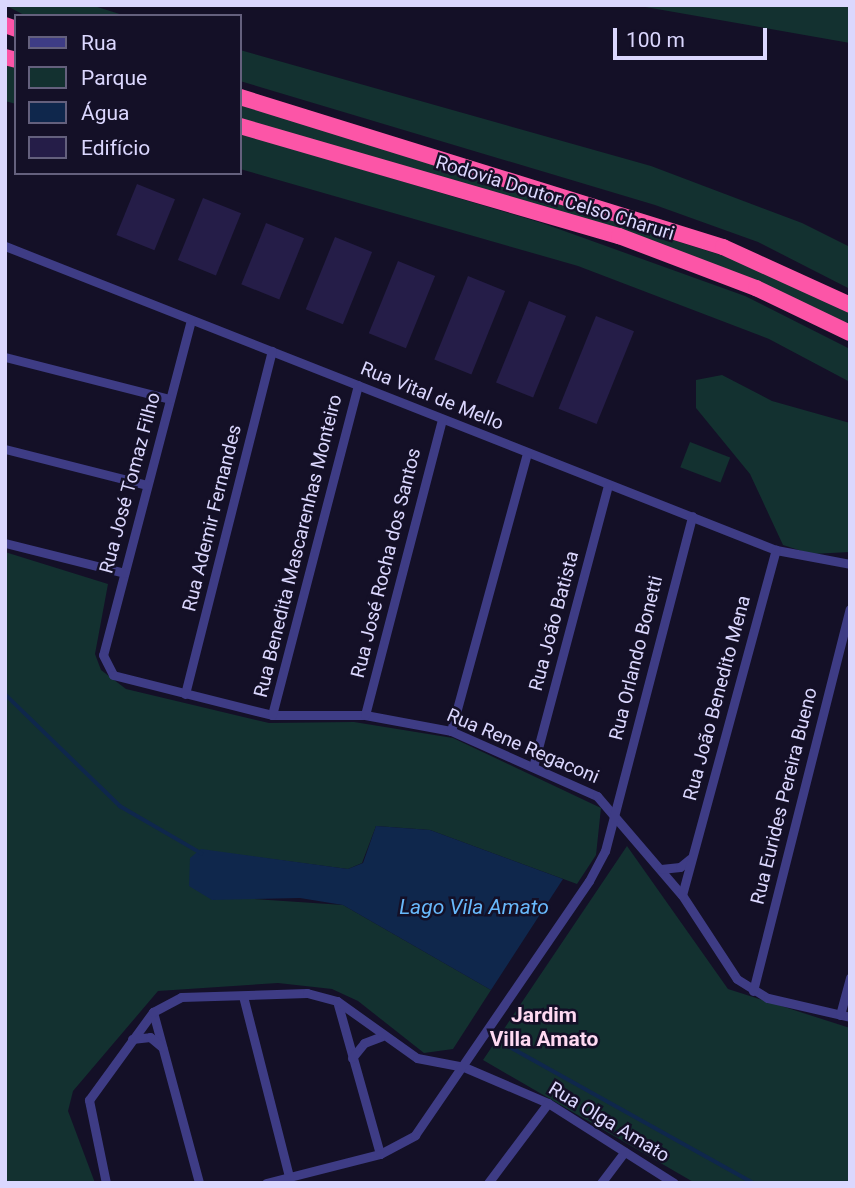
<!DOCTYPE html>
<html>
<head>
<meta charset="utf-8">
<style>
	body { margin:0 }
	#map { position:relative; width:855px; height:1188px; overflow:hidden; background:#141027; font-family:Roboto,sans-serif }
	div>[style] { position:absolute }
	.green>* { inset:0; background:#133130; transform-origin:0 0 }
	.water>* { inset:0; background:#0f274c }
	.stream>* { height:3.5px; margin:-1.75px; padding:0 1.75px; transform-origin:1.75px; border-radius:1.75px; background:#0f274c }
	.building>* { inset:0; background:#251d48; transform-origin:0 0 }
	.street>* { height:9px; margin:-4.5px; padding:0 4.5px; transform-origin:4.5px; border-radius:4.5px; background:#3e3c85 }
	.highway>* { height:16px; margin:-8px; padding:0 8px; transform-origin:8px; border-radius:8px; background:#fc55a7 }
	span { translate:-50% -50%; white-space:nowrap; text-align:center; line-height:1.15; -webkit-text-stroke:5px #141027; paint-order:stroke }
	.street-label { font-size:19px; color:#dbd7fe }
	.water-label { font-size:21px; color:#68b9fc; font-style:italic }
	.neighbourhood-label { font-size:21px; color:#fed9f1; font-weight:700 }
	.frame { position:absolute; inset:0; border:7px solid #dbd7fe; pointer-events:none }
	.legend { position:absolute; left:14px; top:14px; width:228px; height:161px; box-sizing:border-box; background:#141027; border:2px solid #64607d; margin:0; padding:9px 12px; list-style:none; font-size:21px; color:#dbd7fe }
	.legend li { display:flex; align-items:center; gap:14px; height:35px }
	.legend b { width:35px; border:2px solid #64607d }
	.scale { position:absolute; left:613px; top:28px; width:154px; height:32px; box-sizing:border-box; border:4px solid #dbd7fe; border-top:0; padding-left:9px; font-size:21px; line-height:24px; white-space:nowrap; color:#dbd7fe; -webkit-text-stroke:5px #141027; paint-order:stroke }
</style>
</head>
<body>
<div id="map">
	<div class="green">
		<div style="clip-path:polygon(5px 5px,91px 5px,126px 16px,26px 16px)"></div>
		<div style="clip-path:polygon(634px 5px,850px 5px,850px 43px)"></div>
		<div style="clip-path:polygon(240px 50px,651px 166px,802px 223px,850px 247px,850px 289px,758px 242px,655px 205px,240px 81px)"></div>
		<div style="clip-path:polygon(5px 63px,16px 66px,16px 104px,5px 101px)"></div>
		<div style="clip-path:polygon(240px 104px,743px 262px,850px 311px,850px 327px,785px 294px,240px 118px)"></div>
		<div style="clip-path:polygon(240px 133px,542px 223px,745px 296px,850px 349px,850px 382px,769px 339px,578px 266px,240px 169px)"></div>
		<div style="clip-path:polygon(722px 375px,772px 401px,850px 423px,850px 552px,811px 554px,783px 545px,750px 474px,696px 408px,696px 380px)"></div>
		<div style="left:690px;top:442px;width:43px;height:27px;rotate:21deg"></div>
		<div style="clip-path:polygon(5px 552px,108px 584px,95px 654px,101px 670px,126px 689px,269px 723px,354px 722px,453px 738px,601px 808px,596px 855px,577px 884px,430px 830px,376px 826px,362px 863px,348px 869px,233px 854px,240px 898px,343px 905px,491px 990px,453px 1049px,424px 1053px,358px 1001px,332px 989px,278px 983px,158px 991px,73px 1091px,68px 1111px,95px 1183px,5px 1183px)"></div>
		<div style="clip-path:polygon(627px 846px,728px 989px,850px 1028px,850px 1183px,695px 1183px,483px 1060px)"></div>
	</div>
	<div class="water">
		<div style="clip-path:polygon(376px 826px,430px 830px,563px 879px,491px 990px,343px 905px,300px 898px,212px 900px,189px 886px,190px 858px,201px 849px,348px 869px,363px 863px)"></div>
	</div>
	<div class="stream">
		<div style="left:5px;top:694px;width:161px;rotate:44.2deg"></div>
		<div style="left:120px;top:806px;width:94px;rotate:30.1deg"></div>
		<div style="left:510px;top:1047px;width:278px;rotate:29.2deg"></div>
	</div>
	<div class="building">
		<div style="left:137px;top:184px;width:41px;height:55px;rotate:22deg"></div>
		<div style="left:203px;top:198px;width:41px;height:67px;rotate:22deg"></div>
		<div style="left:266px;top:223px;width:41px;height:66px;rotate:22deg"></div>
		<div style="left:335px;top:237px;width:40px;height:78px;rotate:22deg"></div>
		<div style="left:398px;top:261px;width:40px;height:78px;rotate:22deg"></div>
		<div style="left:468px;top:276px;width:40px;height:90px;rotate:22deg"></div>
		<div style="left:529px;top:301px;width:40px;height:88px;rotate:22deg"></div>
		<div style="left:596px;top:316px;width:41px;height:100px;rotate:22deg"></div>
	</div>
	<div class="street">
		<div style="left:5px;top:246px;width:829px;rotate:21.52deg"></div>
		<div style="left:776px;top:550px;width:75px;rotate:10.7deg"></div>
		<div style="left:191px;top:320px;width:346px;rotate:104.7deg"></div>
		<div style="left:103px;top:655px;width:22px;rotate:63deg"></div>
		<div style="left:113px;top:675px;width:164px;rotate:14.1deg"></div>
		<div style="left:272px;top:715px;width:93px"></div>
		<div style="left:365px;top:715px;width:87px;rotate:10.5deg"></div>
		<div style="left:451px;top:731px;width:160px;rotate:24deg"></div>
		<div style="left:597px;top:796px;width:130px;rotate:49.4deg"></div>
		<div style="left:682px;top:895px;width:100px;rotate:56.8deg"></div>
		<div style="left:737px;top:979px;width:36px;rotate:32deg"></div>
		<div style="left:768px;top:998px;width:84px;rotate:13deg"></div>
		<div style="left:5px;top:357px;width:170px;rotate:14.3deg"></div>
		<div style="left:5px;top:449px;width:146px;rotate:14.2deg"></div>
		<div style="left:5px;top:543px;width:123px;rotate:14.1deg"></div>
		<div style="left:185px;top:694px;width:354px;rotate:-75.8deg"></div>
		<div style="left:272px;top:715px;width:341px;rotate:-75.4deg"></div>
		<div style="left:365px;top:715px;width:306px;rotate:-75.4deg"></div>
		<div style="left:451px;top:731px;width:287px;rotate:-74.7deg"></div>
		<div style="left:533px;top:767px;width:292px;rotate:-75.1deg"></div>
		<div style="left:661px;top:869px;width:19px;rotate:-6deg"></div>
		<div style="left:680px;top:867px;width:13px;rotate:-39deg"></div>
		<div style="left:682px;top:895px;width:358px;rotate:-74.8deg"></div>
		<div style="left:753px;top:991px;width:394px;rotate:-75.8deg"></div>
		<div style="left:243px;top:996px;width:186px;rotate:75.7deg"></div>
		<div style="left:337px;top:1001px;width:159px;rotate:74.3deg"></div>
		<div style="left:153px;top:1012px;width:177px;rotate:74.9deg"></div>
		<div style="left:840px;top:1015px;width:39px;rotate:-75deg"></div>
		<div style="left:132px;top:1039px;width:18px;rotate:-6deg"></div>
		<div style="left:150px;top:1037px;width:16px;rotate:40deg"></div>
		<div style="left:352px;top:1058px;width:19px;rotate:-51deg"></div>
		<div style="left:364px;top:1043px;width:19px;rotate:-21deg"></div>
		<div style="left:106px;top:1183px;width:85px;rotate:-101.6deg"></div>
		<div style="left:89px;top:1100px;width:109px;rotate:-54deg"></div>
		<div style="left:153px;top:1012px;width:32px;rotate:-28deg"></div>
		<div style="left:181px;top:997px;width:126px;rotate:-1.8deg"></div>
		<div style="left:307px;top:993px;width:31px;rotate:15deg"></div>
		<div style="left:337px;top:1001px;width:98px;rotate:35.5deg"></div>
		<div style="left:417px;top:1058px;width:48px;rotate:10.8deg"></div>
		<div style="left:464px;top:1067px;width:91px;rotate:23.2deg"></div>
		<div style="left:548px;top:1103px;width:149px;rotate:32.4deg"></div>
		<div style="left:266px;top:1183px;width:118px;rotate:-14.3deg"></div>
		<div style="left:380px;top:1154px;width:40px;rotate:-28deg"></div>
		<div style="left:415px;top:1135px;width:308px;rotate:-55.6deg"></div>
		<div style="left:589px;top:881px;width:34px;rotate:-62deg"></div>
		<div style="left:605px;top:851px;width:346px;rotate:-75.4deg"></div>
		<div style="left:488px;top:1183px;width:100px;rotate:-53.1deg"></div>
		<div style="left:601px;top:1183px;width:39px;rotate:-53deg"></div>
	</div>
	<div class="highway">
		<div style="left:5px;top:25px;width:12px;rotate:20deg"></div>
		<div style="left:5px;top:57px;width:11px;rotate:15deg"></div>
		<div style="left:240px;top:97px;width:506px;rotate:17.25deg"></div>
		<div style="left:723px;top:247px;width:140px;rotate:24.5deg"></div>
		<div style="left:240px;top:126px;width:395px;rotate:16.2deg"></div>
		<div style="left:619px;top:236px;width:147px;rotate:20.8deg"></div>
		<div style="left:756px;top:288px;width:104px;rotate:25.6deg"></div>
	</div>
	<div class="street-label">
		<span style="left:555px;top:198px;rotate:17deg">Rodovia Doutor Celso Charuri</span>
		<span style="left:432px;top:396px;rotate:22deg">Rua Vital de Mello</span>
		<span style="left:130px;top:483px;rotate:-75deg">Rua José Tomaz Filho</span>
		<span style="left:212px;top:518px;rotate:-76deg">Rua Ademir Fernandes</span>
		<span style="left:298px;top:546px;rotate:-76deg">Rua Benedita Mascarenhas Monteiro</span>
		<span style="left:386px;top:563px;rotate:-76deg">Rua José Rocha dos Santos</span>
		<span style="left:554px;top:621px;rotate:-75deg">Rua João Batista</span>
		<span style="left:636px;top:658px;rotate:-76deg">Rua Orlando Bonetti</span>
		<span style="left:717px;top:698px;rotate:-75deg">Rua João Benedito Mena</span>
		<span style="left:523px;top:746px;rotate:23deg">Rua Rene Regaconi</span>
		<span style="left:784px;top:796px;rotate:-76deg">Rua Eurides Pereira Bueno</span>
		<span style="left:609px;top:1122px;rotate:31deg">Rua Olga Amato</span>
	</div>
	<div class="water-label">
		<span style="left:474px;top:907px">Lago Vila Amato</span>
	</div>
	<div class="neighbourhood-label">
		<span style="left:544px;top:1027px">Jardim<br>Villa Amato</span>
	</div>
	<div class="frame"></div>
	<ul class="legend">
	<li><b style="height:9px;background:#3e3c85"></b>Rua</li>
	<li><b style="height:19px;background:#133130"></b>Parque</li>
	<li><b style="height:19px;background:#0f274c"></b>Água</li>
	<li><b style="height:19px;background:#251d48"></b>Edifício</li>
	</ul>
	<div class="scale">100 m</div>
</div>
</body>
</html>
